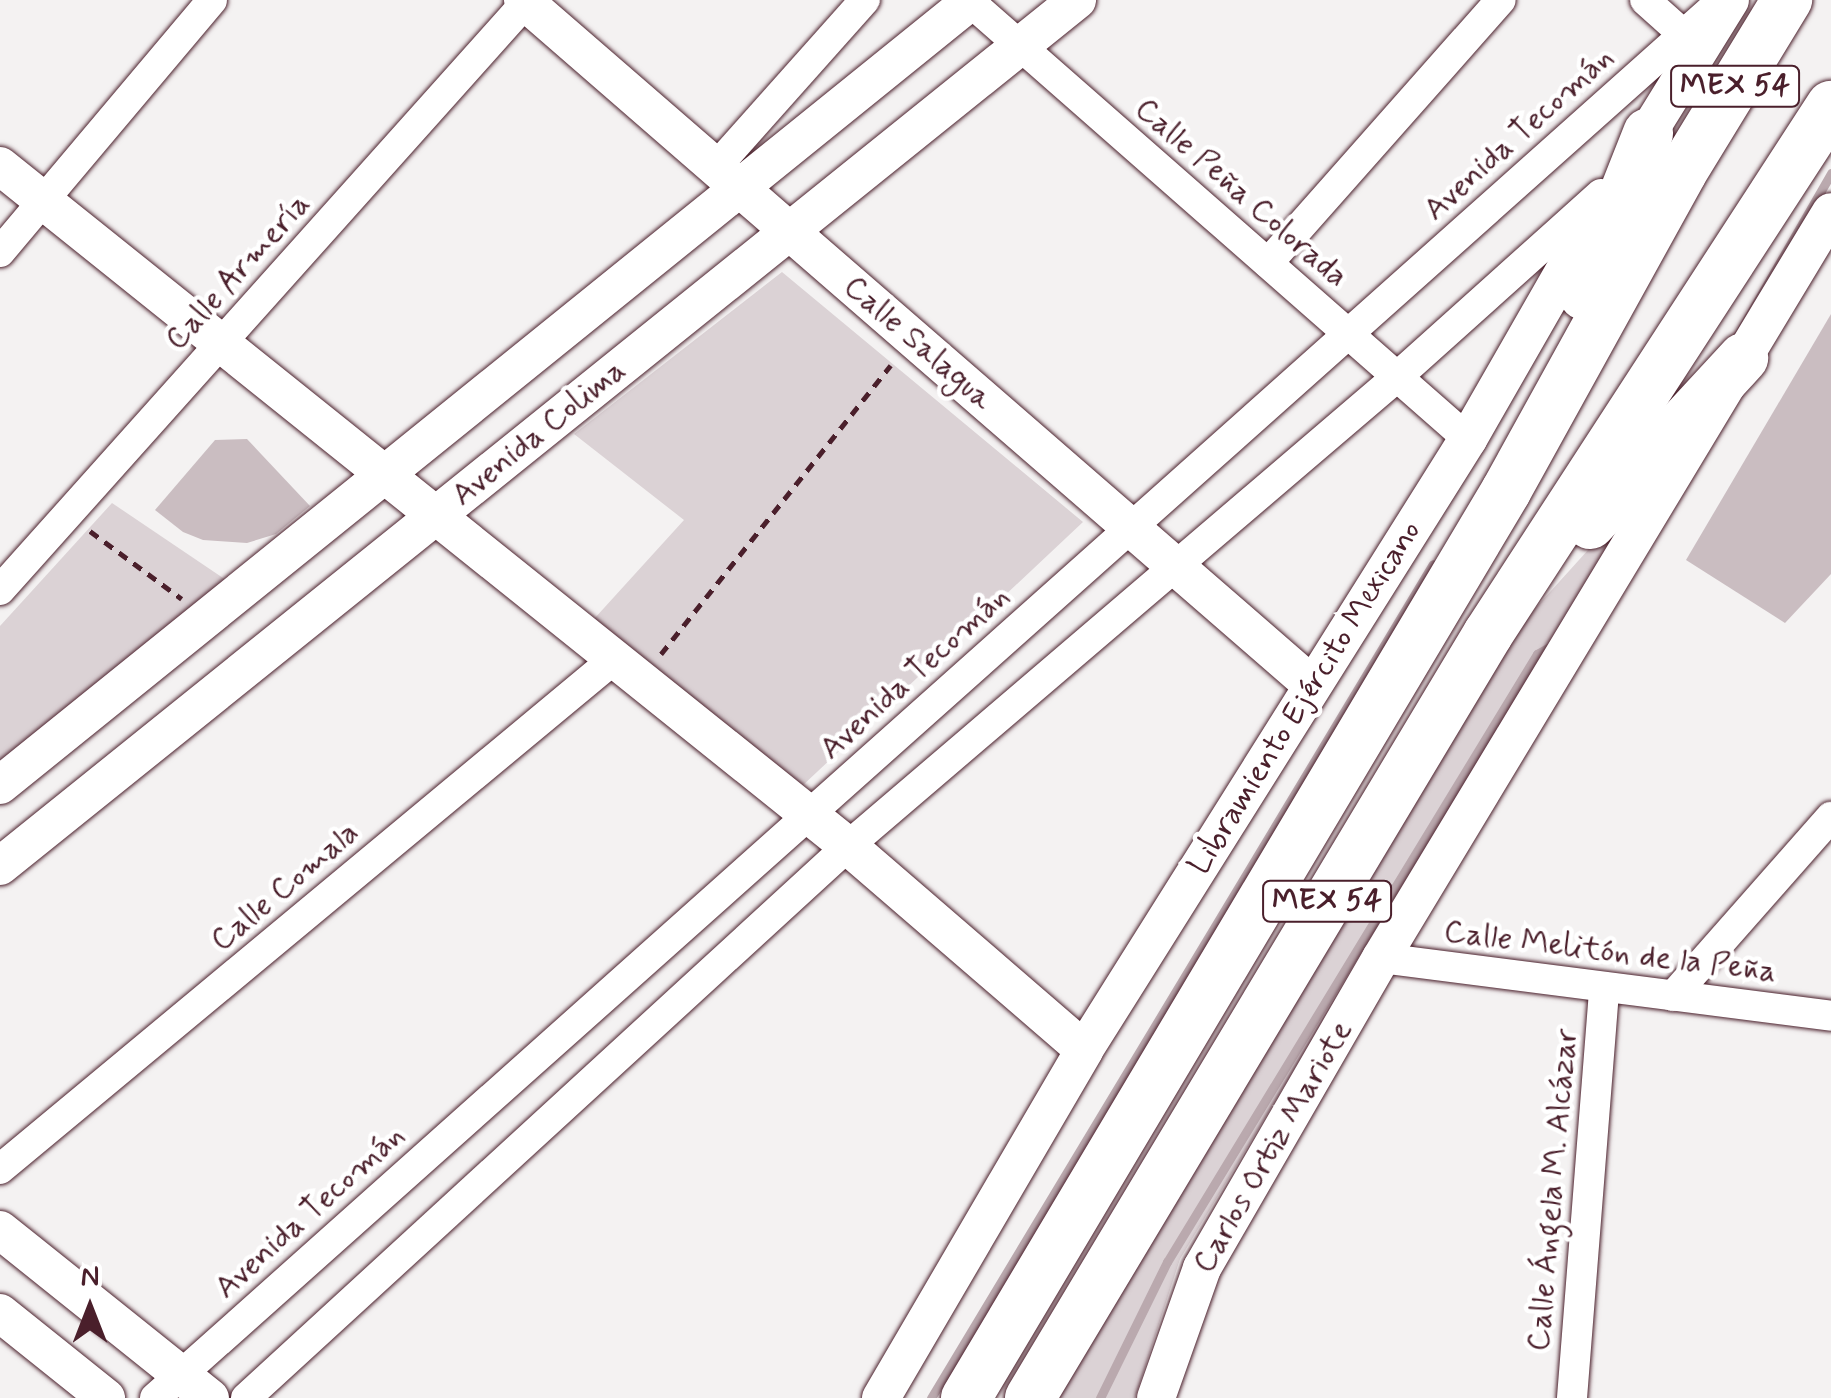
<!DOCTYPE html>
<html>
<head>
<meta charset="utf-8">
<style>
	body { margin:0 }
	#map { position:relative; width:1831px; height:1398px; overflow:hidden; background:#f4f2f2; font-family:Mynerve,sans-serif }
	div>[style] { position:absolute }
	.green>* { inset:0; background:#dbd2d5 }
	.stream>* { height:9px; margin:-4.5px; padding:0 4.5px; transform-origin:4.5px; border-radius:4.5px; background:#baa9ae }
	.building>* { inset:0; background:#cabdc1 }
	.path>* { height:5px; margin-top:-2.5px; transform-origin:0; background:repeating-linear-gradient(90deg,#4a1f2b 0 10px,transparent 0 18px) }
	.roads { filter:drop-shadow(0 0 2px #4a1f2b) drop-shadow(0 0 2px #4a1f2b) }
	.minor>* { height:30px; margin:-15px; padding:0 15px; transform-origin:15px; border-radius:15px; background:#fff }
	.tertiary>* { height:38px; margin:-19px; padding:0 19px; transform-origin:19px; border-radius:19px; background:#fff }
	.trunk>* { height:50px; margin:-25px; padding:0 25px; transform-origin:25px; border-radius:25px; background:#fff }
	span { translate:-50% -50%; white-space:nowrap; text-align:center; line-height:1.15; -webkit-text-stroke:9px #fff; paint-order:stroke }
	.shield-label span { padding:2px 8px; background:#fff; border:2px solid; border-radius:8px; -webkit-text-stroke-width:0 }
	.shield-label { font-size:30px; color:#4a1f2b; font-weight:700 }
	.street-label { font-size:32px; color:#4a1f2b }
	.north { position:absolute; left:40px; top:1258px; width:100px; height:100px; -webkit-text-stroke:8px #fff; paint-order:stroke; rotate:0deg; font-size:28px; font-weight:700; line-height:40px; text-align:center; color:#4a1f2b }
	.north::after { content:''; display:block; margin:auto; width:35px; height:45px; background:#4a1f2b; clip-path:polygon(50% 0,100% 100%,50% 72%,0 100%) }
</style>
</head>
<body>
<div id="map">
	<div class="green">
		<div style="clip-path:polygon(782px 272px,1083px 522px,801px 787px,594px 619px,684px 520px,574px 434px)"></div>
		<div style="clip-path:polygon(1645px 487px,1180px 1259px,1135px 1398px,1053px 1398px,1494px 654px)"></div>
		<div style="clip-path:polygon(112px 503px,229px 582px,0 768px,0 626px)"></div>
	</div>
	<div class="stream">
		<div style="left:1738px;top:335px;width:187px;rotate:-60.1deg"></div>
		<div style="left:931px;top:1398px;width:973px;rotate:-58.96deg"></div>
		<div style="left:1100px;top:1398px;width:152px;rotate:-63.8deg"></div>
		<div style="left:1167px;top:1262px;width:712px;rotate:-58.68deg"></div>
		<div style="left:1537px;top:654px;width:21px;rotate:-29deg"></div>
	</div>
	<div class="building">
		<div style="clip-path:polygon(1831px 314px,1831px 574px,1785px 623px,1686px 560px)"></div>
		<div style="clip-path:polygon(247px 439px,310px 506px,276px 534px,247px 543px,203px 540px,183px 532px,155px 510px,215px 440px)"></div>
	</div>
	<div class="path">
		<div style="left:90px;top:531px;width:114px;rotate:36.5deg"></div>
		<div style="left:661px;top:654px;width:369px;rotate:-51.5deg"></div>
	</div>
	<div class="roads">
		<div class="minor">
			<div style="left:968px;top:0;width:665px;rotate:41.28deg"></div>
			<div style="left:1645px;top:0;width:51px;rotate:41.8deg"></div>
			<div style="left:716px;top:167px;width:224px;rotate:-48.3deg"></div>
			<div style="left:0;top:252px;width:329px;rotate:-49.9deg"></div>
			<div style="left:1268px;top:263px;width:351px;rotate:-48.5deg"></div>
			<div style="left:0;top:590px;width:792px;rotate:-48.17deg"></div>
			<div style="left:1381px;top:958px;width:454px;rotate:7.3deg"></div>
			<div style="left:1673px;top:996px;width:239px;rotate:-48.6deg"></div>
			<div style="left:0;top:1169px;width:798px;rotate:-39.71deg"></div>
			<div style="left:155px;top:1398px;width:2097px;rotate:-41.73deg"></div>
			<div style="left:246px;top:1398px;width:817px;rotate:-42.52deg"></div>
			<div style="left:848px;top:846px;width:722px;rotate:-40.51deg"></div>
			<div style="left:1397px;top:377px;width:274px;rotate:-41.9deg"></div>
			<div style="left:1572px;top:1398px;width:412px;rotate:-85.5deg"></div>
		</div>
		<div class="tertiary">
			<div style="left:523px;top:0;width:1045px;rotate:40.96deg"></div>
			<div style="left:1634px;top:155px;width:182px;rotate:-58.2deg"></div>
			<div style="left:0;top:166px;width:1087px;rotate:38.73deg"></div>
			<div style="left:848px;top:846px;width:312px;rotate:40.8deg"></div>
			<div style="left:0;top:785px;width:1249px;rotate:-38.92deg"></div>
			<div style="left:0;top:866px;width:1382px;rotate:-38.8deg"></div>
			<div style="left:0;top:1230px;width:269px;rotate:38.7deg"></div>
			<div style="left:0;top:1313px;width:136px;rotate:38.7deg"></div>
			<div style="left:881px;top:1398px;width:403px;rotate:-59.7deg"></div>
			<div style="left:1084px;top:1050px;width:722px;rotate:-57.85deg"></div>
			<div style="left:1468px;top:439px;width:259px;rotate:-60.2deg"></div>
			<div style="left:1156px;top:1398px;width:138px;rotate:-70.5deg"></div>
			<div style="left:1202px;top:1268px;width:358px;rotate:-60deg"></div>
			<div style="left:1381px;top:958px;width:871px;rotate:-58.9deg"></div>
		</div>
		<div class="trunk">
			<div style="left:1584px;top:295px;width:174px;rotate:-68.4deg"></div>
			<div style="left:1590px;top:524px;width:226px;rotate:-47.3deg"></div>
			<div style="left:966px;top:1398px;width:1056px;rotate:-59.23deg"></div>
			<div style="left:1506px;top:491px;width:364px;rotate:-61.1deg"></div>
			<div style="left:1682px;top:172px;width:202px;rotate:-58.6deg"></div>
			<div style="left:1030px;top:1398px;width:891px;rotate:-59.06deg"></div>
			<div style="left:1488px;top:634px;width:630px;rotate:-56.99deg"></div>
		</div>
	</div>
	<div class="shield-label">
		<span style="left:1735px;top:86px">MEX 54</span>
		<span style="left:1327px;top:901px">MEX 54</span>
	</div>
	<div class="street-label">
		<span style="left:1519px;top:134px;rotate:-42deg">Avenida Tecomán</span>
		<span style="left:1241px;top:193px;rotate:41deg">Calle Peña Colorada</span>
		<span style="left:238px;top:272px;rotate:-48deg">Calle Armería</span>
		<span style="left:918px;top:343px;rotate:41deg">Calle Salagua</span>
		<span style="left:539px;top:433px;rotate:-39deg">Avenida Colima</span>
		<span style="left:915px;top:673px;rotate:-42deg">Avenida Tecomán</span>
		<span style="left:1305px;top:698px;rotate:-58deg">Libramiento Ejército Mexicano</span>
		<span style="left:285px;top:887px;rotate:-40deg">Calle Comala</span>
		<span style="left:1610px;top:952px;rotate:7deg">Calle Melitón de la Peña</span>
		<span style="left:1273px;top:1147px;rotate:-60deg">Carlos Ortiz Mariote</span>
		<span style="left:1553px;top:1190px;rotate:-85deg">Calle Ángela M. Alcázar</span>
		<span style="left:310px;top:1212px;rotate:-42deg">Avenida Tecomán</span>
	</div>
	<div class="north">N</div>
</div>
</body>
</html>
